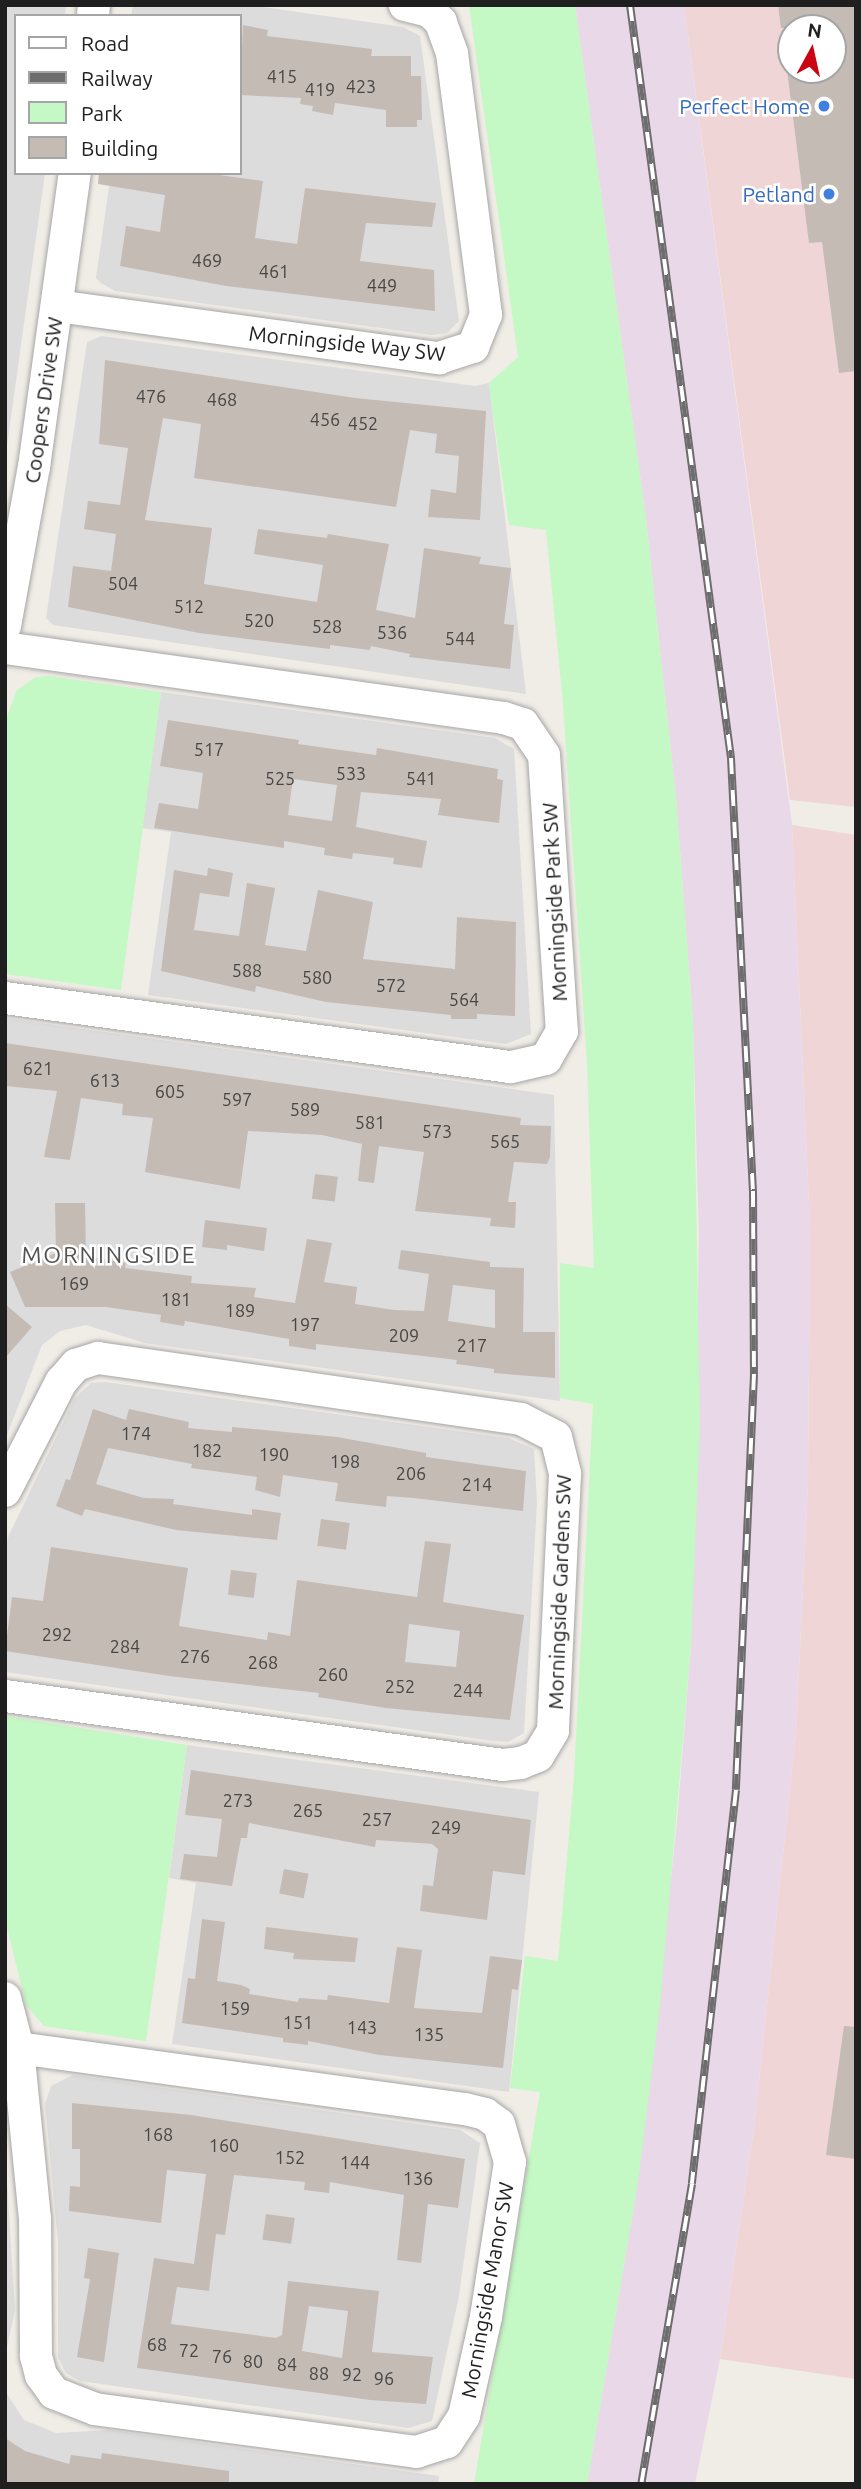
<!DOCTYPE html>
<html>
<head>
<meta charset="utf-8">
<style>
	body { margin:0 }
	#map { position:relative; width:861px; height:2489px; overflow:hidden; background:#f0ece6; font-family:Ubuntu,sans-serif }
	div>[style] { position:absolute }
	.residential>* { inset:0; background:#dddcdc }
	.commercial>* { inset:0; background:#f0d5d6 }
	.industrial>* { inset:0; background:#e9d8e7 }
	.park>* { inset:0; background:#c4f8c4 }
	.building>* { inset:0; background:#c4bbb5; transform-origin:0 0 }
	.roads { filter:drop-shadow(0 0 2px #a6a6a6) drop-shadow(0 0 2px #a6a6a6) }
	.minor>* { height:32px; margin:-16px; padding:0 16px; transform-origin:16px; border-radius:16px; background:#fff }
	.rail>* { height:8px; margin-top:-4px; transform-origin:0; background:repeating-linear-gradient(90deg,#fff 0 16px,#6d6d6d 0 32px); box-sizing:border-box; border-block:2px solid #6d6d6d }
	.dots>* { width:19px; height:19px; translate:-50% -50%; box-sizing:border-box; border:4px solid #fff; border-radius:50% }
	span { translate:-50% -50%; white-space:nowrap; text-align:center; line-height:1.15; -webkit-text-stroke:5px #fff; paint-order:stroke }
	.number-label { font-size:18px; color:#484644 }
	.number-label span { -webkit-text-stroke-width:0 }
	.shop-label { font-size:21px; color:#366cbe }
	.right { translate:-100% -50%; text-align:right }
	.street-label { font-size:21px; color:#1f1f1f }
	.neighbourhood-label { font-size:23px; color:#525252; letter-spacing:2px }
	.frame { position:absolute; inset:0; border:7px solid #1f1f1f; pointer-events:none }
	.legend { position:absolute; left:14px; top:14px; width:228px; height:161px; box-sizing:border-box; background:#fff; border:2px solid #a5a5a5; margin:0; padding:9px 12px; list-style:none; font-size:21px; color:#1f1f1f }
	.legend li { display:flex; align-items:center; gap:14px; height:35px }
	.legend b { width:35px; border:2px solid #a5a5a5 }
	.north { position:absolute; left:777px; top:14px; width:70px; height:70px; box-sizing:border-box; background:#fff; border:2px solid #a5a5a5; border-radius:50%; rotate:8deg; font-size:19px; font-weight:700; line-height:28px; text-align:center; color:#1f1f1f }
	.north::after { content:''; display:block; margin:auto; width:24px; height:32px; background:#ca0412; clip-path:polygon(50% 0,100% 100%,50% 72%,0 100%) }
</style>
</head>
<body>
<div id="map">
	<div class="residential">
		<div style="clip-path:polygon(5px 5px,66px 5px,65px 16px,16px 16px,16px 173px,45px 173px,5px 460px)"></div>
		<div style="clip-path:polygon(133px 5px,248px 5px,403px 27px,420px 36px,459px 321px,447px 333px,431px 335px,115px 291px,101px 283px,96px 278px,111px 173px,240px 173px,240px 16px,131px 16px)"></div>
		<div style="clip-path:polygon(102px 336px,475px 386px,489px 383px,526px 694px,53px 625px,46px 618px,87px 342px)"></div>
		<div style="clip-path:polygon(161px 692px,495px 738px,514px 749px,531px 1034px,506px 1044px,148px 995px,171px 832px,142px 828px)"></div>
		<div style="clip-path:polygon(5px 1018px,554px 1095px,560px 1401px,145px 1343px,86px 1325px,60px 1331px,42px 1345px,5px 1440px)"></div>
		<div style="clip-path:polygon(105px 1382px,508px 1438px,534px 1449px,537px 1503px,524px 1733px,508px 1742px,494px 1741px,5px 1672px,5px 1547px,9px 1535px,75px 1398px,91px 1383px)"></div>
		<div style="clip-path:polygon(187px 1745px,539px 1792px,509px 2092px,172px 2044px,196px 1883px,169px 1878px)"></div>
		<div style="clip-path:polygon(73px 2075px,460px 2130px,480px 2143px,459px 2296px,432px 2421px,409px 2428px,80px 2381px,66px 2373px,58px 2357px,58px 2242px,45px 2104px,51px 2086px)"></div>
		<div style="clip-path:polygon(5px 2149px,15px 2310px,5px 2356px)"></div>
		<div style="clip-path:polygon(5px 2391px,24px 2420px,56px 2433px,109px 2430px,439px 2476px,438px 2484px,5px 2484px)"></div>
	</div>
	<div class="commercial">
		<div style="clip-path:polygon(evenodd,684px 5px,856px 5px,856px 807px,790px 800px,684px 5px,791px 28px,833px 28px,833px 70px,791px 70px,791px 28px)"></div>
		<div style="clip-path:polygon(792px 825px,856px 835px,856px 2379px,720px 2359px,754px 2128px,796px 1733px,808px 1484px,810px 1225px)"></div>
	</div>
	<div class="industrial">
		<div style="clip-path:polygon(575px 5px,684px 5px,792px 825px,810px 1225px,808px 1484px,796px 1733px,754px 2128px,720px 2359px,695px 2484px,587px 2484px,638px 2182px,677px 1823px,691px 1645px,699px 1237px,693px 1021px,676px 798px,646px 519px)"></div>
	</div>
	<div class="park">
		<div style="clip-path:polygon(469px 5px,575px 5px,646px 519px,676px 798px,693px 1021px,700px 1425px,691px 1645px,660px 2006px,638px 2182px,587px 2484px,474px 2484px,540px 2092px,510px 2088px,525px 1956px,558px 1961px,574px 1777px,593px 1404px,560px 1398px,560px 1263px,594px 1268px,587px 1064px,563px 703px,546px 530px,509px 525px,490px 393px,489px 383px,518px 357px)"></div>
		<div style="clip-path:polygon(49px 676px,161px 692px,121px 990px,5px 974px,5px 722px,17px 690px,36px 677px)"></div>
		<div style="clip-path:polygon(5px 1716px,187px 1745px,146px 2041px,44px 2026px,26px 2005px,5px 1919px)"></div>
	</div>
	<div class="building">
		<div style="clip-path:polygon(778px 5px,856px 5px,856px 371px,839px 373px,822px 242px,809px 243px,787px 70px,833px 70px,833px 28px,781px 28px)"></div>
		<div style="clip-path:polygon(243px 25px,268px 30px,267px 36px,372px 49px,371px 56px,411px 56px,411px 76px,421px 76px,422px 120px,417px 120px,417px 127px,386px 127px,386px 110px,335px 103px,333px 115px,312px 111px,313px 106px,300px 104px,301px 98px,240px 95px)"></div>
		<div style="clip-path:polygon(99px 173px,204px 173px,263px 181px,255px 238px,297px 244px,305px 188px,436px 203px,432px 227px,366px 223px,360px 261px,434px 270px,435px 311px,226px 286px,120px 266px,126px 226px,160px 232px,165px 195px,98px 184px)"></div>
		<div style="clip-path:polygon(105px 360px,355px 398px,486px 411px,480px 520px,428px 517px,431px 489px,456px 493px,459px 456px,435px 453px,437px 434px,410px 430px,396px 507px,194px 478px,201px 424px,163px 418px,145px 520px,212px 528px,204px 584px,317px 602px,323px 565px,254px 554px,258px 529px,327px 538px,328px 534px,389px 544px,376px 610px,415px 618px,424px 548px,481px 557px,479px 564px,511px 568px,504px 624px,514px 625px,510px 669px,409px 657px,410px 654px,371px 646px,370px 650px,330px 645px,330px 649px,199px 633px,68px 607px,73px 566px,111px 571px,116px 534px,84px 529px,88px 501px,120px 505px,128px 448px,99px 444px)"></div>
		<div style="clip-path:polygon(evenodd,168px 720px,299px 740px,298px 744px,376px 755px,377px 748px,498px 769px,497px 779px,503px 780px,499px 823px,438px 815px,441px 799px,361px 792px,356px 827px,427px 841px,422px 868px,393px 864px,394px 858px,353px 853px,352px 859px,324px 855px,325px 848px,284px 841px,284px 848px,154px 828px,159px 803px,198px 809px,203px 773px,160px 766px,168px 720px,293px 779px,337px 785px,332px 821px,288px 815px,293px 779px)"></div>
		<div style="clip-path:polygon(208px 868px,233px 873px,229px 897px,200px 893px,194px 930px,239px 936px,247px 883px,275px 888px,265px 945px,306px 951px,318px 890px,373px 902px,363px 959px,455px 969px,457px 917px,516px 922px,515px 1016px,477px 1014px,477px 1019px,451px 1019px,451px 1015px,326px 1002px,256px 986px,255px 992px,161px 971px,174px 870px,207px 876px)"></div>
		<div style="clip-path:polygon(5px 1043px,521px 1118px,520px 1125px,551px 1126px,550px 1157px,547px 1164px,514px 1162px,508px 1202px,516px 1202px,515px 1228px,490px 1226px,491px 1218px,415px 1211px,424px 1152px,379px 1146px,374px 1183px,358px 1181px,362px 1144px,322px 1135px,248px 1131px,240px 1189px,145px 1172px,153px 1118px,122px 1115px,123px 1104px,81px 1098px,70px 1160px,44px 1157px,57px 1091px,5px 1086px)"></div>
		<div style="left:315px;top:1174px;width:23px;height:25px;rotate:7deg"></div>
		<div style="clip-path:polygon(evenodd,55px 1203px,85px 1203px,86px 1256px,126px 1263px,125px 1268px,192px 1276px,191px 1283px,256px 1288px,254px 1297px,295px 1303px,307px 1239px,332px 1243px,324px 1282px,357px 1287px,355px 1304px,394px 1310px,424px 1311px,429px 1274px,398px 1269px,401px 1250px,490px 1262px,490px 1267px,524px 1268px,523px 1332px,555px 1332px,555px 1378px,494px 1373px,494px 1369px,456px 1364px,457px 1360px,414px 1355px,316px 1344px,316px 1350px,289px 1346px,289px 1339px,185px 1321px,184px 1326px,160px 1322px,161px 1315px,106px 1307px,25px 1307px,10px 1272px,56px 1253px,55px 1203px,453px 1285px,495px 1290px,495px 1328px,448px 1321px,453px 1285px)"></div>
		<div style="clip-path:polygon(205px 1220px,267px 1228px,264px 1251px,227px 1245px,227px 1250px,202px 1247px)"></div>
		<div style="clip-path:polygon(5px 1304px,32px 1327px,5px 1358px)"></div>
		<div style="clip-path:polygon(93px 1409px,126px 1420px,129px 1409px,189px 1422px,188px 1428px,232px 1432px,232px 1427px,337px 1437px,426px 1453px,426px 1457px,526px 1471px,523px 1511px,414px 1498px,387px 1496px,386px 1507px,335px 1501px,338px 1483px,283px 1475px,280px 1497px,255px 1490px,257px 1477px,191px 1468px,192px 1464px,108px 1448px,96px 1484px,144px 1498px,174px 1499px,173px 1504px,252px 1515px,252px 1509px,281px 1513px,277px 1540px,176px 1530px,85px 1509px,82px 1516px,56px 1506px,66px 1479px,70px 1480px)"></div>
		<div style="left:321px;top:1519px;width:29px;height:27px;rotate:8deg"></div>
		<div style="clip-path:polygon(evenodd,425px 1541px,451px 1544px,443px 1602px,524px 1615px,510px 1720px,386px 1708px,318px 1697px,319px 1693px,169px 1676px,5px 1651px,12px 1597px,43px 1601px,51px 1547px,188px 1568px,179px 1626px,267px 1640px,268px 1632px,290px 1636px,297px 1580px,417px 1597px,425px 1541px,409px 1624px,460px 1631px,456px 1667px,405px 1662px,409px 1624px)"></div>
		<div style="left:231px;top:1570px;width:26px;height:25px;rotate:7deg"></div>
		<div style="clip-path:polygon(191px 1770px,531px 1820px,525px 1875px,493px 1871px,487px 1920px,420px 1911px,423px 1885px,433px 1886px,438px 1849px,432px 1844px,376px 1840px,375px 1847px,249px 1823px,247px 1838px,241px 1838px,232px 1886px,180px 1879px,184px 1854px,217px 1857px,222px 1819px,185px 1815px)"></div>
		<div style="left:284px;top:1869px;width:25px;height:25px;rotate:11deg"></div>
		<div style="clip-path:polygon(202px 1919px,225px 1922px,217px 1981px,241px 1985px,250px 1989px,249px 1994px,298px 2002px,299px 1998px,327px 2000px,328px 1995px,389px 2003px,397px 1947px,422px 1950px,414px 2008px,482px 2013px,490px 1956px,522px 1960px,518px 1990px,512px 1989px,503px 2068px,380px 2055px,308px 2041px,308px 2045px,283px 2042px,283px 2038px,182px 2023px,188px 1978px,195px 1979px)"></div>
		<div style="clip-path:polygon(266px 1927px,358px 1938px,355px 1962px,293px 1959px,294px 1953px,264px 1949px)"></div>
		<div style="clip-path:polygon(844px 2026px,856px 2027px,856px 2159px,826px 2155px)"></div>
		<div style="clip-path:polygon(evenodd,72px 2103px,191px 2115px,465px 2159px,458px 2208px,428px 2204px,421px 2263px,397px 2260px,404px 2195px,330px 2182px,329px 2193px,304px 2190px,305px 2182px,234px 2175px,225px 2235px,216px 2234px,209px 2291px,177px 2287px,171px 2324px,276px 2338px,282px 2335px,288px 2281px,379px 2291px,372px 2352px,433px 2357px,426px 2404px,370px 2400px,137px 2368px,154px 2258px,194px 2264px,206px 2174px,167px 2170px,161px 2223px,69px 2211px,70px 2186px,80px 2187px,80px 2149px,72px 2149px,72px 2103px,309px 2306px,348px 2311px,342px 2358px,302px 2351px,309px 2306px)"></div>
		<div style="left:266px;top:2214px;width:29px;height:26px;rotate:8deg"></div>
		<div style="clip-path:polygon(88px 2248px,119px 2253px,104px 2362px,77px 2357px,90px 2279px,84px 2278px)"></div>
		<div style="clip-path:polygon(5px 2438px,25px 2451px,69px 2464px,71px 2455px,101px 2459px,102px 2453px,229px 2471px,229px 2484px,5px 2484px)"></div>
	</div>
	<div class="roads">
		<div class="minor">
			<div style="left:93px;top:16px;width:11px;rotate:-85deg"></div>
			<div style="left:57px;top:306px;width:386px;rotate:7.8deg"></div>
			<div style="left:439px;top:358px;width:36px;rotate:-18deg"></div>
			<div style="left:473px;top:347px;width:35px;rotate:-68deg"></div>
			<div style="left:486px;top:315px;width:264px;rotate:-97.4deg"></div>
			<div style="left:452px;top:53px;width:33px;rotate:-110deg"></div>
			<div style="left:441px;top:22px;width:16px;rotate:-137deg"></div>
			<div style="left:429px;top:11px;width:25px;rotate:-166deg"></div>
			<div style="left:5px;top:626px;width:162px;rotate:-79.7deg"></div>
			<div style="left:34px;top:467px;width:297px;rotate:-82.1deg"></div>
			<div style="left:5px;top:648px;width:504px;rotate:7.99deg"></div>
			<div style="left:504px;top:718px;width:20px;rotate:18deg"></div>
			<div style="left:523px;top:724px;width:37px;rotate:56deg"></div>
			<div style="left:544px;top:755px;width:277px;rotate:86.3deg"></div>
			<div style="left:562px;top:1031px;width:32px;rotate:120deg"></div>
			<div style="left:546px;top:1059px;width:37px;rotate:167deg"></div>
			<div style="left:510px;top:1067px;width:510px;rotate:-172.22deg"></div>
			<div style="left:5px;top:1491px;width:123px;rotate:-62.8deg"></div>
			<div style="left:61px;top:1382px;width:23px;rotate:-49deg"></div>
			<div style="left:76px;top:1365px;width:23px;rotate:-18deg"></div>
			<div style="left:98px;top:1358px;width:427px;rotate:8.2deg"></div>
			<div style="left:521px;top:1419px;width:39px;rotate:27deg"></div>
			<div style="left:556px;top:1437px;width:38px;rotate:76deg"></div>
			<div style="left:565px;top:1474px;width:257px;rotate:92.7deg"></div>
			<div style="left:553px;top:1731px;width:29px;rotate:121deg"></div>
			<div style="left:538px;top:1756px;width:18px;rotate:158deg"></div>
			<div style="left:521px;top:1763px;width:18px;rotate:174deg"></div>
			<div style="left:503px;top:1765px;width:503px;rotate:-172.11deg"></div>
			<div style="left:5px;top:1998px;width:52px;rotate:75.4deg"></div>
			<div style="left:18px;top:2048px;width:451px;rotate:7.8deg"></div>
			<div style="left:465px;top:2109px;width:21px;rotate:14deg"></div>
			<div style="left:485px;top:2114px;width:17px;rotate:36deg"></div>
			<div style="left:499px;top:2124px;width:40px;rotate:74deg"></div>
			<div style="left:510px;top:2162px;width:157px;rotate:98.8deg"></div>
			<div style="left:486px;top:2317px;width:101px;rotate:102.5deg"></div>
			<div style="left:464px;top:2416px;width:31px;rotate:123deg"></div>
			<div style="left:447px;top:2442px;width:32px;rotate:162deg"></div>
			<div style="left:417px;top:2452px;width:325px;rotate:-172.4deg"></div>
			<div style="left:95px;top:2409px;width:44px;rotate:-158.7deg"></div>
			<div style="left:54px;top:2393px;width:22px;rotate:-126deg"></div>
			<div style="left:41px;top:2375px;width:20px;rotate:-105deg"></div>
			<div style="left:36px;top:2356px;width:137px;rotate:-90.4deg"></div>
			<div style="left:35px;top:2219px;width:172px;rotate:-95.7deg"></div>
		</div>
	</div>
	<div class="rail">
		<div style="left:630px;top:5px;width:760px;rotate:82.36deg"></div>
		<div style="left:731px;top:758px;width:434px;rotate:87.1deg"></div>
		<div style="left:753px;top:1191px;width:183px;rotate:89.7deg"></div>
		<div style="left:754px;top:1374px;width:416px;rotate:92.5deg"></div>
		<div style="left:736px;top:1790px;width:396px;rotate:96.4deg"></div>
		<div style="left:692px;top:2184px;width:304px;rotate:99.6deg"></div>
	</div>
	<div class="dots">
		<div style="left:824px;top:106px;background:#3f7fe0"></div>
		<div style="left:829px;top:194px;background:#3f7fe0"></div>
	</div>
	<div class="number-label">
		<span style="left:282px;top:76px">415</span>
		<span style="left:361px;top:86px">423</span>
		<span style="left:320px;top:89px">419</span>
		<span style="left:207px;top:260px">469</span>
		<span style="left:274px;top:271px">461</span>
		<span style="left:382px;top:285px">449</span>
		<span style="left:151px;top:396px">476</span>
		<span style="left:222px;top:399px">468</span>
		<span style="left:325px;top:419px">456</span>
		<span style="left:363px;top:423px">452</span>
		<span style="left:123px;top:583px">504</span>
		<span style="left:189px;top:606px">512</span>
		<span style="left:259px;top:620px">520</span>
		<span style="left:327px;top:626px">528</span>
		<span style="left:392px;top:632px">536</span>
		<span style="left:460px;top:638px">544</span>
		<span style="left:209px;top:749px">517</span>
		<span style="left:351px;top:773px">533</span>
		<span style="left:280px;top:778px">525</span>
		<span style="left:421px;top:778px">541</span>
		<span style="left:247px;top:970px">588</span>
		<span style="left:317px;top:977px">580</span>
		<span style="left:391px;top:985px">572</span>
		<span style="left:464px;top:999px">564</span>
		<span style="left:38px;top:1068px">621</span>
		<span style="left:105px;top:1080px">613</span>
		<span style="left:170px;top:1091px">605</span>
		<span style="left:237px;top:1099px">597</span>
		<span style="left:305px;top:1109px">589</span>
		<span style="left:370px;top:1122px">581</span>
		<span style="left:437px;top:1131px">573</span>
		<span style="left:505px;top:1141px">565</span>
		<span style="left:74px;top:1283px">169</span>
		<span style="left:176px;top:1299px">181</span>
		<span style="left:240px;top:1310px">189</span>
		<span style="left:305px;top:1324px">197</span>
		<span style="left:404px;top:1335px">209</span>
		<span style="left:472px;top:1345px">217</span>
		<span style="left:136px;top:1433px">174</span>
		<span style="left:207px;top:1450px">182</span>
		<span style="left:274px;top:1454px">190</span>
		<span style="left:345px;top:1461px">198</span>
		<span style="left:411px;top:1473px">206</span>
		<span style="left:477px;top:1484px">214</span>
		<span style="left:57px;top:1634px">292</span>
		<span style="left:125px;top:1646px">284</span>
		<span style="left:195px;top:1656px">276</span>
		<span style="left:263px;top:1662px">268</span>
		<span style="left:333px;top:1674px">260</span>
		<span style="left:400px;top:1686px">252</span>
		<span style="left:468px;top:1690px">244</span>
		<span style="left:238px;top:1800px">273</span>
		<span style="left:308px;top:1810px">265</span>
		<span style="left:377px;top:1819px">257</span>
		<span style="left:446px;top:1827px">249</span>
		<span style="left:235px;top:2008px">159</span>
		<span style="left:298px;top:2022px">151</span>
		<span style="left:362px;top:2027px">143</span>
		<span style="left:429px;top:2034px">135</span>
		<span style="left:158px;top:2134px">168</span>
		<span style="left:224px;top:2145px">160</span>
		<span style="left:290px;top:2157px">152</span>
		<span style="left:355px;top:2162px">144</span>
		<span style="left:418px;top:2178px">136</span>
		<span style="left:157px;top:2344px">68</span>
		<span style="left:189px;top:2350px">72</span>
		<span style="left:222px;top:2356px">76</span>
		<span style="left:253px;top:2361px">80</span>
		<span style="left:287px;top:2364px">84</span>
		<span style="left:319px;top:2373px">88</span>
		<span style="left:352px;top:2374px">92</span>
		<span style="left:384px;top:2378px">96</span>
	</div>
	<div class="shop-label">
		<span class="right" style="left:810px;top:106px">Perfect Home</span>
		<span class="right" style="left:815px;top:194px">Petland</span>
	</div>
	<div class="street-label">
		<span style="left:347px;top:343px;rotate:6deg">Morningside Way SW</span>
		<span style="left:43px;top:400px;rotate:-82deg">Coopers Drive SW</span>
		<span style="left:554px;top:902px;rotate:-93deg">Morningside Park SW</span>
		<span style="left:559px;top:1592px;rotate:-88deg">Morningside Gardens SW</span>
		<span style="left:487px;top:2290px;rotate:-80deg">Morningside Manor SW</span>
	</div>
	<div class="neighbourhood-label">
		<span style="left:109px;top:1255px">MORNINGSIDE</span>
	</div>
	<div class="frame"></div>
	<ul class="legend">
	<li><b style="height:9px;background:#fff"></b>Road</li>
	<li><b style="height:9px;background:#6d6d6d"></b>Railway</li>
	<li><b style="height:19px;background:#c4f8c4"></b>Park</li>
	<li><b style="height:19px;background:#c4bbb5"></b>Building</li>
	</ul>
	<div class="north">N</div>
</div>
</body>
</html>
